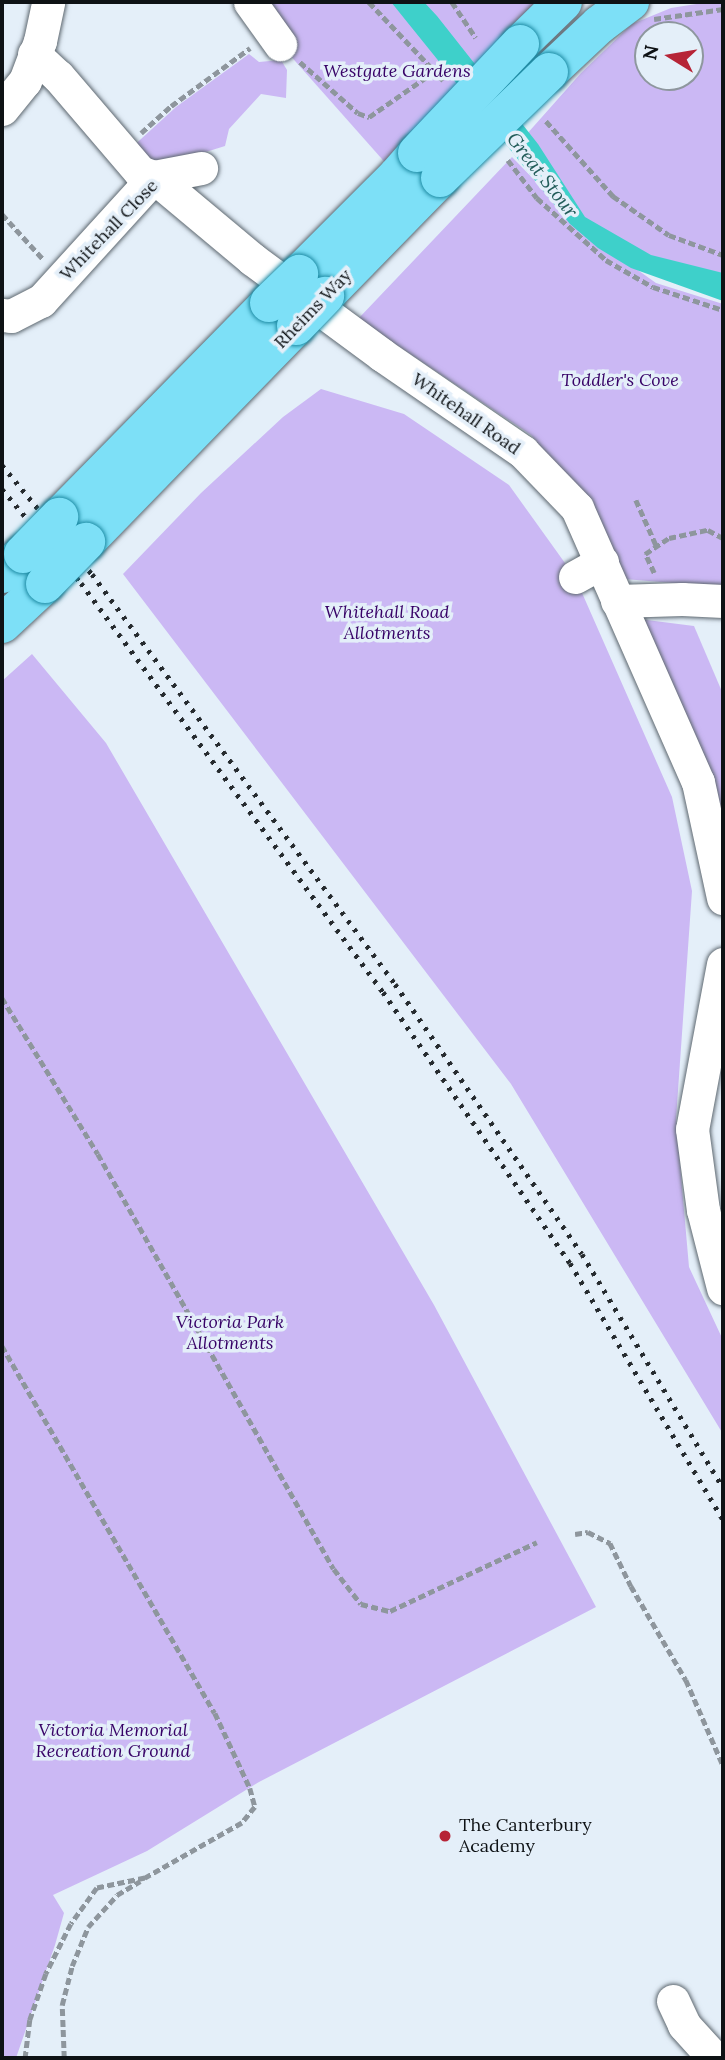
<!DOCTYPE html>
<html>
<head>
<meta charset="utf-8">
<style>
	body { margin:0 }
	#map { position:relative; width:725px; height:2060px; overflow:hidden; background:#e4eff9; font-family:Lora,serif }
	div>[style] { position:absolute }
	.green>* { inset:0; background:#cbb8f4 }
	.water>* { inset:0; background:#3ed0ca }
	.path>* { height:4.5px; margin-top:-2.25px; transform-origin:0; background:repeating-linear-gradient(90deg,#8e969d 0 7px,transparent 0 10.5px) }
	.roads { filter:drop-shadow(0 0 2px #5e6870) drop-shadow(0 0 2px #5e6870) }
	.minor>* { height:33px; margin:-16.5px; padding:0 16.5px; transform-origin:16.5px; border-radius:16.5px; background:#fff }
	.major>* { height:38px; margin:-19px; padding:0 19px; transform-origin:19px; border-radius:19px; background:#7de0f7 }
	.rail>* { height:5px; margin-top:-2.5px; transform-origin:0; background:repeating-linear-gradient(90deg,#262b2f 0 3.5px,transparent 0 10.5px) }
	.bridges { filter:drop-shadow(0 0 2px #1e8ba4) drop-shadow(0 0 2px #1e8ba4) }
	.major-bridge>* { height:38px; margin:-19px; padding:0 19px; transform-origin:19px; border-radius:19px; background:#7de0f7 }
	.dots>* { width:19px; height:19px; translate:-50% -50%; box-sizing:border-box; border:4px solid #e4eff9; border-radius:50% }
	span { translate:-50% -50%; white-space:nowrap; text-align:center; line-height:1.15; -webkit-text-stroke:7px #e4eff9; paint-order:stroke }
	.park-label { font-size:18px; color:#370267; font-style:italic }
	.street-label { font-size:18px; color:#0e1215 }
	.poi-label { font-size:18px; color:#0e1215 }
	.left { translate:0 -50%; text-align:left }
	.water-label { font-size:19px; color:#225d5a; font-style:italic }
	.frame { position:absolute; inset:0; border:4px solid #0e1215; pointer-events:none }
	.north { position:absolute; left:634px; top:21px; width:70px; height:70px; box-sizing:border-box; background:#e4eff9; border:2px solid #8e979e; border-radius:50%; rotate:281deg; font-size:19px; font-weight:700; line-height:28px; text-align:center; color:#0e1215 }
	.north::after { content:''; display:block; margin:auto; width:24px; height:32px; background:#b62437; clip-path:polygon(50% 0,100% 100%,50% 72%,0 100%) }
</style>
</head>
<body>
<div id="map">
	<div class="green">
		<div style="clip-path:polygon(250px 2px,563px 2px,397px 176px,280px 44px)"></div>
		<div style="clip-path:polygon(evenodd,709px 2px,723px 2px,723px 288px,584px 228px,518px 144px,581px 73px,632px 24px,671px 8px,709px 2px,648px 35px,690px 35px,690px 77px,648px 77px,648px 35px)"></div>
		<div style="clip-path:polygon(249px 54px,259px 62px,281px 60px,287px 70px,286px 98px,261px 94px,229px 129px,225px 146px,148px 170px,129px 150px,176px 107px)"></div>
		<div style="clip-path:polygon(512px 157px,587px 234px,656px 283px,723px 304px,723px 587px,624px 579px,589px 504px,531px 435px,358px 319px)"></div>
		<div style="clip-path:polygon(321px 389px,404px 414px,509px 485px,575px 577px,672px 797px,692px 891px,676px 1119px,689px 1267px,723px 1340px,723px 1434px,511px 1084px,123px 574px,201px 493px,283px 417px)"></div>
		<div style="clip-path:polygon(639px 619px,694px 626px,723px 694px,723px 852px)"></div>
		<div style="clip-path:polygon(32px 654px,106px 743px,434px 1305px,596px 1607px,259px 1782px,147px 1851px,53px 1895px,64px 1913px,55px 1945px,16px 2058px,2px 2058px,2px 681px)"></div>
	</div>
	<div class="water">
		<div style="clip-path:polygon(391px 2px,424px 2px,437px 16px,538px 144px,585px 217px,651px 255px,723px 273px,723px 301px,631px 268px,598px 248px,570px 224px)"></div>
	</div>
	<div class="path">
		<div style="left:369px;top:2px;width:108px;rotate:46.5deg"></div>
		<div style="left:452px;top:2px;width:43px;rotate:56.3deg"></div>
		<div style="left:654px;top:19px;width:70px;rotate:-8.2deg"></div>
		<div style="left:300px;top:62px;width:77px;rotate:41.3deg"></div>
		<div style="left:358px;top:113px;width:12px;rotate:20deg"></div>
		<div style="left:369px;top:117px;width:80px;rotate:-34.9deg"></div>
		<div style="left:546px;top:121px;width:101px;rotate:48.2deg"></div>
		<div style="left:613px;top:196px;width:68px;rotate:34.9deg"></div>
		<div style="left:669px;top:235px;width:58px;rotate:20.3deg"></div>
		<div style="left:141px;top:133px;width:40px;rotate:-42deg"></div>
		<div style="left:171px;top:106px;width:98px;rotate:-36.3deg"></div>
		<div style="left:508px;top:160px;width:48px;rotate:52.7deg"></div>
		<div style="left:537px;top:198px;width:93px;rotate:41.9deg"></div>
		<div style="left:606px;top:260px;width:54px;rotate:29.9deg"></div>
		<div style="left:653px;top:287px;width:74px;rotate:18.2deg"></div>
		<div style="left:2px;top:214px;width:62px;rotate:47.6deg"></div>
		<div style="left:636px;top:500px;width:51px;rotate:65.9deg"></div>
		<div style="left:654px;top:573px;width:21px;rotate:-115deg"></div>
		<div style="left:645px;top:554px;width:29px;rotate:-34deg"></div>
		<div style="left:669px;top:538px;width:40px;rotate:-12deg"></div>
		<div style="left:708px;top:530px;width:17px;rotate:28deg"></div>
		<div style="left:2px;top:998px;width:183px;rotate:58.4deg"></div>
		<div style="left:98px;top:1154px;width:477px;rotate:60.4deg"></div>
		<div style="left:334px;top:1569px;width:44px;rotate:52.4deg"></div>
		<div style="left:361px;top:1604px;width:30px;rotate:14deg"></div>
		<div style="left:390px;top:1611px;width:162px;rotate:-25.1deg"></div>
		<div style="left:2px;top:1346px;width:424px;rotate:59.9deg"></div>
		<div style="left:215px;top:1713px;width:83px;rotate:65deg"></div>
		<div style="left:250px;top:1788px;width:20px;rotate:75deg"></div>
		<div style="left:255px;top:1807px;width:21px;rotate:129deg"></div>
		<div style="left:242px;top:1823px;width:112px;rotate:150.4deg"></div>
		<div style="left:145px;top:1878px;width:49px;rotate:168.2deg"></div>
		<div style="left:97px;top:1888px;width:44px;rotate:125.8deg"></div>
		<div style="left:71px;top:1924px;width:56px;rotate:116.6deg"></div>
		<div style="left:46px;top:1974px;width:49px;rotate:109.2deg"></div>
		<div style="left:30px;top:2020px;width:38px;rotate:97deg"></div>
		<div style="left:575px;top:1534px;width:13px;rotate:-9deg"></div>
		<div style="left:588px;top:1532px;width:25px;rotate:27deg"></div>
		<div style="left:610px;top:1543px;width:48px;rotate:64deg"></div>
		<div style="left:631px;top:1586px;width:109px;rotate:59.7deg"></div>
		<div style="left:686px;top:1680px;width:93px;rotate:66.5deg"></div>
		<div style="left:64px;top:2058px;width:53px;rotate:-92.2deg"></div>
		<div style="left:62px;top:2005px;width:40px;rotate:-75.6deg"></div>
		<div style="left:72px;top:1966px;width:42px;rotate:-67.7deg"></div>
		<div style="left:88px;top:1927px;width:43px;rotate:-47.8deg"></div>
		<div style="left:117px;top:1895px;width:27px;rotate:-31deg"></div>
	</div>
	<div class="roads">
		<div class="minor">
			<div style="left:250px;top:2px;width:52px;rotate:54.5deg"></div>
			<div style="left:34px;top:54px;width:33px;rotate:43deg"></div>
			<div style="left:58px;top:76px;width:126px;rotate:49.5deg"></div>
			<div style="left:140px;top:172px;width:15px;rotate:20deg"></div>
			<div style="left:154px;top:177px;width:128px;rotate:39.9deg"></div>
			<div style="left:252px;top:259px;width:162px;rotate:36.4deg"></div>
			<div style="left:382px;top:355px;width:171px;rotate:34.5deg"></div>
			<div style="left:523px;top:452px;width:78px;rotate:46deg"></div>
			<div style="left:577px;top:508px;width:300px;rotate:66.2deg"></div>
			<div style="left:698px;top:782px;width:119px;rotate:77.8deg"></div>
			<div style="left:2px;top:109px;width:36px;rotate:-51deg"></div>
			<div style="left:25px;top:81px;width:43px;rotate:-69.4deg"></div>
			<div style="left:40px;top:41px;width:40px;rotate:-78deg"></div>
			<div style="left:2px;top:315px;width:9px;rotate:6deg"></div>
			<div style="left:11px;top:316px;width:34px;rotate:-27deg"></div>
			<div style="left:41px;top:301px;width:168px;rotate:-47.7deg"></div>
			<div style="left:154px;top:177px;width:48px;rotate:-10.8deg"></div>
			<div style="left:575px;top:577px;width:31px;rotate:-29deg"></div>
			<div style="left:617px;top:601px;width:65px;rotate:-1.8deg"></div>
			<div style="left:682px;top:599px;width:41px;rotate:2.8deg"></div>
			<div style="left:723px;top:964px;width:168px;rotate:100.6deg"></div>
			<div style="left:692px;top:1129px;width:82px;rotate:82.3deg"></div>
			<div style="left:703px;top:1210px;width:81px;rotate:75.6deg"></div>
			<div style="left:673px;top:2001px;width:26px;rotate:65deg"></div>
			<div style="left:684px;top:2025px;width:45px;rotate:47.7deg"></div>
		</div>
		<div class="major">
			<div style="left:520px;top:44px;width:60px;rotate:-44.3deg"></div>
			<div style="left:549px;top:72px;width:69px;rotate:-43.2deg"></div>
			<div style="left:599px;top:25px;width:39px;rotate:-37deg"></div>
			<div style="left:299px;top:274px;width:139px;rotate:-45deg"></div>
			<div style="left:397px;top:176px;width:30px;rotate:-49deg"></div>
			<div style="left:325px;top:296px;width:165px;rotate:-45.7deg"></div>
			<div style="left:59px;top:517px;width:300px;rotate:-45.5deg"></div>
			<div style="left:86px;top:542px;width:301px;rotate:-45.8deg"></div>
			<div style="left:2px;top:574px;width:29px;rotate:-44deg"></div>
			<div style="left:2px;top:624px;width:59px;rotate:-42.9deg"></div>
		</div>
	</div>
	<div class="rail">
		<div style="left:2px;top:465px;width:141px;rotate:50.5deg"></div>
		<div style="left:92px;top:574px;width:510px;rotate:53.53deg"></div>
		<div style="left:395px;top:984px;width:328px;rotate:55.3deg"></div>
		<div style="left:582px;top:1254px;width:273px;rotate:58.9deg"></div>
		<div style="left:2px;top:489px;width:123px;rotate:50deg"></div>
		<div style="left:81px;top:583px;width:508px;rotate:53.56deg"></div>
		<div style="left:383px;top:992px;width:329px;rotate:55.4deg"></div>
		<div style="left:570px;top:1263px;width:299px;rotate:59.2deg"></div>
	</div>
	<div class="bridges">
		<div class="major-bridge">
			<div style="left:417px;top:153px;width:150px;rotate:-46.6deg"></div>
			<div style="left:440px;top:178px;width:152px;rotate:-44.2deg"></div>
			<div style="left:269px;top:303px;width:42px;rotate:-44deg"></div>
			<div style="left:296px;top:326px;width:42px;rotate:-46deg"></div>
			<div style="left:23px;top:554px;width:52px;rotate:-45.8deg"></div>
			<div style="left:45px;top:584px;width:59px;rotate:-45.7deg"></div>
		</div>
	</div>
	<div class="dots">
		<div style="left:445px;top:1836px;background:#b62437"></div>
	</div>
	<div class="park-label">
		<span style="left:397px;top:71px">Westgate Gardens</span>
		<span style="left:620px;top:380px">Toddler's Cove</span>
		<span style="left:387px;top:623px">Whitehall Road<br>Allotments</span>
		<span style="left:230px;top:1333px">Victoria Park<br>Allotments</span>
		<span style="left:113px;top:1741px">Victoria Memorial<br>Recreation Ground</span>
	</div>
	<div class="street-label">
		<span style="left:109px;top:230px;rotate:-46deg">Whitehall Close</span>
		<span style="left:313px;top:309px;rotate:-46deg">Rheims Way</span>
		<span style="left:466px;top:414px;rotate:35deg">Whitehall Road</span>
	</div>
	<div class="poi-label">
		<span class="left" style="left:459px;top:1836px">The Canterbury<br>Academy</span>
	</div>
	<div class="water-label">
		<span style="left:542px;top:175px;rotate:52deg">Great Stour</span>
	</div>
	<div class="frame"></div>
	<div class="north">N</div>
</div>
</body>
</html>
